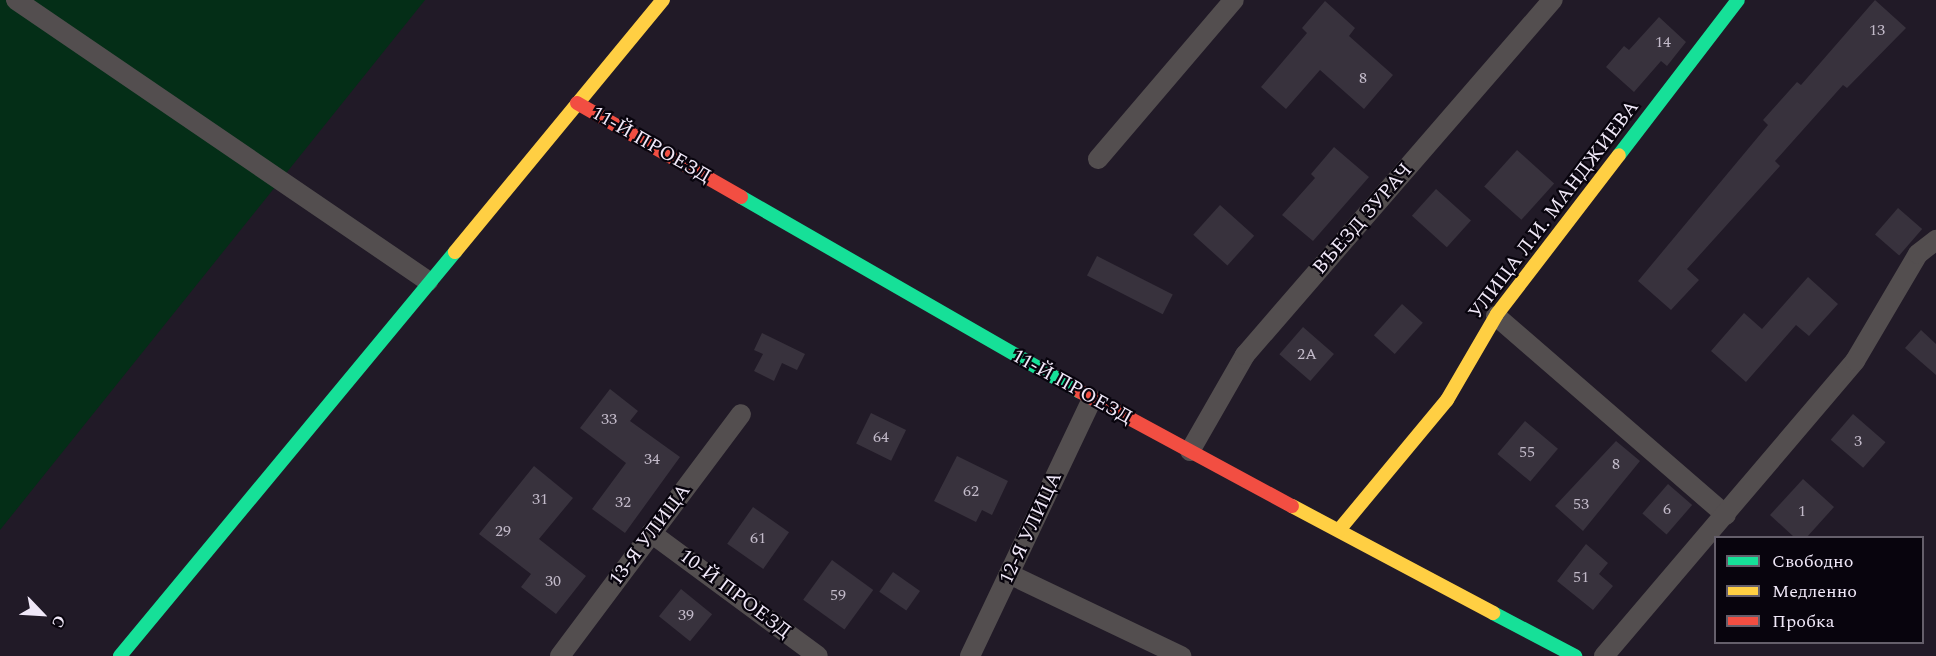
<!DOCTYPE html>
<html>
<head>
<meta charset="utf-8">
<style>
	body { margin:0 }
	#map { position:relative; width:1936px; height:656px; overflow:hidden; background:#211a27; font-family:Spectral,serif }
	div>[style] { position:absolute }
	.green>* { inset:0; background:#042e17 }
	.building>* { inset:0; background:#38323d; transform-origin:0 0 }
	.street>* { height:20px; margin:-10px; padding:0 10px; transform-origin:10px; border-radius:10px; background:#534e4f }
	.fast>* { height:14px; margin:-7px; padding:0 7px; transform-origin:7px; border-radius:7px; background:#16e098 }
	.slow>* { height:14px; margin:-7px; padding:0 7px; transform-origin:7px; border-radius:7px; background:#ffcf43 }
	.jam>* { height:14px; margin:-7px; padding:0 7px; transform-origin:7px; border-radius:7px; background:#f24e42 }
	span { translate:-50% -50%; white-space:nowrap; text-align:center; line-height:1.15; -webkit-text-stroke:4.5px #08040d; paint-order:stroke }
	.number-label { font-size:16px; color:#c2bac9 }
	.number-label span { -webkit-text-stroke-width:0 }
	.street-label { font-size:20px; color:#f0e8f8 }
	.legend { position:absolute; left:1714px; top:536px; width:210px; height:108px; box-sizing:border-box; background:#08040d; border:2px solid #655f6b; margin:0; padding:8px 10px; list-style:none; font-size:18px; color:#f0e8f8 }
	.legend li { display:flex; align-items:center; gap:12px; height:30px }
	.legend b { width:30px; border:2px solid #655f6b }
	.north { position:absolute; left:12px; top:584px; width:60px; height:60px; -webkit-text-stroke:4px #08040d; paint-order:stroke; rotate:115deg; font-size:16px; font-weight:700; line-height:24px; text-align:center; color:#f0e8f8 }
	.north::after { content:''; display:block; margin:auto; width:21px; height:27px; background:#f0e8f8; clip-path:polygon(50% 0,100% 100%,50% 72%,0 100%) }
</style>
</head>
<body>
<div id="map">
	<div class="green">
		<div style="clip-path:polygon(0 0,425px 0,0 530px)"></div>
	</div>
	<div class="building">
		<div style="clip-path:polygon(1875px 0,1906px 28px,1847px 88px,1843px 85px,1775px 161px,1780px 166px,1687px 269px,1699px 280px,1671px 310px,1638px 281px,1768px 125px,1763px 120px,1797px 82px,1801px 85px)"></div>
		<div style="clip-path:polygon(1325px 1px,1355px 28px,1349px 36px,1393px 75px,1364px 109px,1320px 70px,1286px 109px,1261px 87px,1307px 33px,1302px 28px)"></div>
		<div style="clip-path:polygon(1659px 17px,1686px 42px,1667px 66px,1661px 61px,1634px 92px,1606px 67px,1624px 46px,1629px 50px)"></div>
		<div style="clip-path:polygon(1334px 147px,1369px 177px,1313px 241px,1282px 215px,1315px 178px,1311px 174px)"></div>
		<div style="left:1517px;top:150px;width:50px;height:49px;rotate:42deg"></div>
		<div style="left:1436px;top:189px;width:47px;height:36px;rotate:42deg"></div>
		<div style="left:1220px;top:205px;width:46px;height:40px;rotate:42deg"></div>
		<div style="left:1898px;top:208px;width:32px;height:35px;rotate:41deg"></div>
		<div style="left:1097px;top:256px;width:85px;height:22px;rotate:27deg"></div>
		<div style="clip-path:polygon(1808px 277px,1838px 304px,1809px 336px,1796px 325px,1746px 382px,1711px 351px,1744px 313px,1762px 329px)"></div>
		<div style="left:1402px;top:304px;width:28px;height:42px;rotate:42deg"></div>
		<div style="left:1303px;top:327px;width:41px;height:36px;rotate:41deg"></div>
		<div style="clip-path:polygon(1921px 330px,1936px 344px,1936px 375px,1905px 348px)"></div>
		<div style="clip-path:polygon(762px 333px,805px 354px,797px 370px,782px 363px,774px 381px,754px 371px,763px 354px,754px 350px)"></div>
		<div style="clip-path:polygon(610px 389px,638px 411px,630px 421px,680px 457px,625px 533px,592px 509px,626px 463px,580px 428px)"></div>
		<div style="left:871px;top:413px;width:39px;height:34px;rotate:26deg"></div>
		<div style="left:1853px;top:414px;width:43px;height:34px;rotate:41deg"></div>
		<div style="left:1525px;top:421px;width:43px;height:43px;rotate:40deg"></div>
		<div style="clip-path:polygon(1616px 441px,1640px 461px,1583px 531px,1555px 506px)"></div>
		<div style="clip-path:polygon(957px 456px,1008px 481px,992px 515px,982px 510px,976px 522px,934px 501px)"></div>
		<div style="clip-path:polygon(534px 466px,573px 498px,539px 539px,586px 576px,556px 614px,521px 587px,531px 574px,479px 534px)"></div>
		<div style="clip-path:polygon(1803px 479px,1834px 507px,1807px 537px,1794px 537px,1770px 515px)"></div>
		<div style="left:1668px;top:484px;width:32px;height:39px;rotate:41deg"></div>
		<div style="left:753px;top:507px;width:44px;height:45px;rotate:35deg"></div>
		<div style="clip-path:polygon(1586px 544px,1608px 563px,1599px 574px,1613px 586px,1593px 610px,1557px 581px)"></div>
		<div style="left:832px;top:560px;width:51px;height:49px;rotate:36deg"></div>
		<div style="left:893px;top:572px;width:33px;height:24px;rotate:35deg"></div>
		<div style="left:681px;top:589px;width:40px;height:35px;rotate:39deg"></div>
	</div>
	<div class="street">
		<div style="left:16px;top:0;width:499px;rotate:34.3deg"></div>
		<div style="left:1098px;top:159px;width:209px;rotate:-49.5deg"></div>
		<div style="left:1496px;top:316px;width:304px;rotate:40.9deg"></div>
		<div style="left:1190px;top:451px;width:111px;rotate:-60.2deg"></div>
		<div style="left:1245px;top:355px;width:470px;rotate:-49.1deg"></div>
		<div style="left:651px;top:533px;width:207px;rotate:36.4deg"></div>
		<div style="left:1009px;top:574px;width:191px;rotate:25.5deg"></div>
		<div style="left:560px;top:656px;width:302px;rotate:-53.2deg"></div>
		<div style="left:970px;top:656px;width:284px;rotate:-64.6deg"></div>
		<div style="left:1604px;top:656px;width:387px;rotate:-49.6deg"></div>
		<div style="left:1855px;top:361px;width:124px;rotate:-59.5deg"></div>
		<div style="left:1918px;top:254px;width:23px;rotate:-38deg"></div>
	</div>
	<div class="fast">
		<div style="left:1619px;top:155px;width:195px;rotate:-52.5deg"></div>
		<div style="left:741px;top:197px;width:390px;rotate:29.9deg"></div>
		<div style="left:1493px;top:613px;width:93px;rotate:27.7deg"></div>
		<div style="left:120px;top:656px;width:525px;rotate:-50.33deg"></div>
	</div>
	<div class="slow">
		<div style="left:455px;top:252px;width:327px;rotate:-50.5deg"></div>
		<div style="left:1292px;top:506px;width:228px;rotate:28deg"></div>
		<div style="left:1339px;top:530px;width:169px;rotate:-50.3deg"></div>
		<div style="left:1447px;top:400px;width:99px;rotate:-59.8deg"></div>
		<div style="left:1497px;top:314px;width:200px;rotate:-52.5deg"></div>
	</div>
	<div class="jam">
		<div style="left:577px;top:103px;width:189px;rotate:29.8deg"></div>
		<div style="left:1079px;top:391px;width:242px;rotate:28.4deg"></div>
	</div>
	<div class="number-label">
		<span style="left:1877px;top:30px">13</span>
		<span style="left:1663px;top:42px">14</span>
		<span style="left:1363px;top:78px">8</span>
		<span style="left:1307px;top:354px">2А</span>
		<span style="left:609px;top:419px">33</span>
		<span style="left:881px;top:437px">64</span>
		<span style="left:1858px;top:441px">3</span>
		<span style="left:1527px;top:452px">55</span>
		<span style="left:652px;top:459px">34</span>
		<span style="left:1616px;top:464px">8</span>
		<span style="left:971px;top:491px">62</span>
		<span style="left:540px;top:499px">31</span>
		<span style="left:623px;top:502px">32</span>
		<span style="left:1581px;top:504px">53</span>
		<span style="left:1667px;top:509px">6</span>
		<span style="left:1802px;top:511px">1</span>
		<span style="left:503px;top:531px">29</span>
		<span style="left:758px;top:538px">61</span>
		<span style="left:1581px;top:577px">51</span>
		<span style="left:553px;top:581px">30</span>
		<span style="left:838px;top:595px">59</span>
		<span style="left:686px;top:615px">39</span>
	</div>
	<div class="street-label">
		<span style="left:651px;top:145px;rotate:30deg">11-Й ПРОЕЗД</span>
		<span style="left:1554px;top:210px;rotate:-53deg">УЛИЦА Л.И. МАНДЖИЕВА</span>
		<span style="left:1363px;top:219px;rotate:-49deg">ВЪЕЗД ЗУРАЧ</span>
		<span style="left:1072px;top:387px;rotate:29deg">11-Й ПРОЕЗД</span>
		<span style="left:1031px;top:528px;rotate:-65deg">12-Я УЛИЦА</span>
		<span style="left:650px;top:535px;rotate:-53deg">13-Я УЛИЦА</span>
		<span style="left:735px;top:594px;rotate:37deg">10-Й ПРОЕЗД</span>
	</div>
	<ul class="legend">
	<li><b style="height:8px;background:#16e098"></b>Свободно</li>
	<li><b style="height:8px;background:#ffcf43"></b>Медленно</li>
	<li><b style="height:8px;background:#f24e42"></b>Пробка</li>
	</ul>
	<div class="north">С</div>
</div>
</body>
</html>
